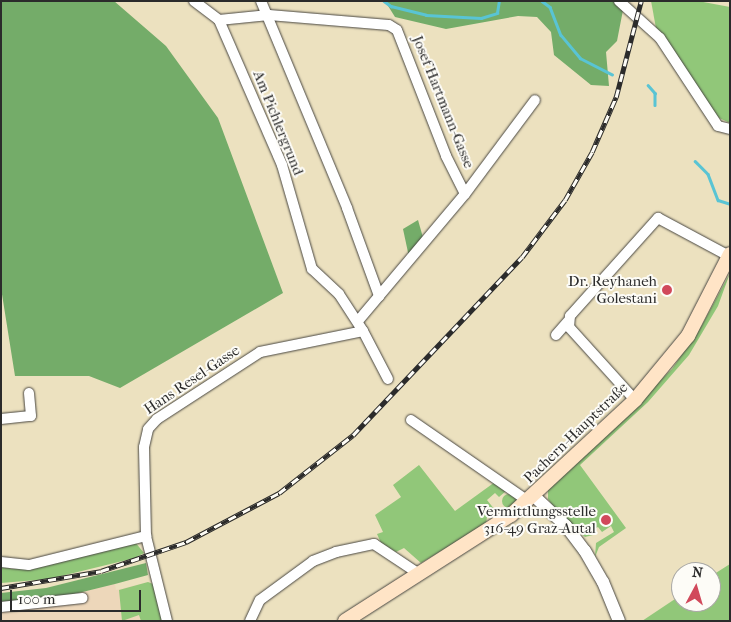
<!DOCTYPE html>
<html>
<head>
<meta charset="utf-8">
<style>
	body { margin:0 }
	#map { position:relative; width:731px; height:622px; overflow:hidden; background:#ece1bf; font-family:"IM FELL French Canon",serif }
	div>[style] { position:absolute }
	.built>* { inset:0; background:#edd7ba }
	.green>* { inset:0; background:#91c779 }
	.round { border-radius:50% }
	.forest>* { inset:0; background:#74ac69 }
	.stream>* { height:2.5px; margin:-1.25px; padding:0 1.25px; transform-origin:1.25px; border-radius:1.25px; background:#59c4d4 }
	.roads { filter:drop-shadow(0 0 1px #484641) drop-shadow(0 0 1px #484641) }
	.minor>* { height:10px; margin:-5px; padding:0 5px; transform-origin:5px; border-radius:5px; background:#fff }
	.tertiary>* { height:12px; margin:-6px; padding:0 6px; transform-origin:6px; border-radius:6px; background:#fff }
	.secondary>* { height:14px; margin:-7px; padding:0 7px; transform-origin:7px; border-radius:7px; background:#ffe4c6 }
	.rail>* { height:4.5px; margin-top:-2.25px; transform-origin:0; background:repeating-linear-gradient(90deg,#fdfcf7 0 8px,#2b2b2b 0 16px); box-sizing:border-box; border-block:1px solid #2b2b2b }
	.dots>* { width:14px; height:14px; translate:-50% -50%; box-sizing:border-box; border:2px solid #fdfcf7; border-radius:50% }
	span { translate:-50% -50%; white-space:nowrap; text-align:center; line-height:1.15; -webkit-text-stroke:4px #fdfcf7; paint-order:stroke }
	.street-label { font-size:15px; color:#2b2b2b }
	.poi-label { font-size:15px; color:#2b2b2b }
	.right { translate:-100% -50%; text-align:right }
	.frame { position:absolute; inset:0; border:2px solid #2b2b2b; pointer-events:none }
	.north { position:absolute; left:671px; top:562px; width:50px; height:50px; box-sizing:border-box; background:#fdfcf7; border:1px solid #a9a8a5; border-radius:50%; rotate:6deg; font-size:14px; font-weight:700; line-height:20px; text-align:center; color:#2b2b2b }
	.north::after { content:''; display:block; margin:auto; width:18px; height:22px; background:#d1495b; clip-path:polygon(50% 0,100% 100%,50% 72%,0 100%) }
	.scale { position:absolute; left:10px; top:590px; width:131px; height:22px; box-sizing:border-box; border:2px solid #2b2b2b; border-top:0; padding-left:6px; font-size:15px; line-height:18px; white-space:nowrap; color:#2b2b2b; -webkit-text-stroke:4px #fdfcf7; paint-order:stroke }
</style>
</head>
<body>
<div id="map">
	<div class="built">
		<div style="clip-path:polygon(148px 582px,162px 621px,1px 621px,1px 602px,57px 598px,115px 584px,116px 590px)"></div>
	</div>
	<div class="green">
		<div style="clip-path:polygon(651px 1px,698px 1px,730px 7px,730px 123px,719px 118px,701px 97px,656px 28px)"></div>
		<div style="clip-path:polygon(730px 273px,718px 306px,689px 355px,648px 402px,580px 465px,626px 528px,599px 547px,595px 557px,596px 543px,614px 532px,611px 526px,602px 532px,598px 527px,594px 529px,597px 534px,585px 537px,555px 509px,548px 499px,548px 490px,672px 369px,702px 325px)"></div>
		<div style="clip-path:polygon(419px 465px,455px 511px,495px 482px,506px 491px,499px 497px,495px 493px,487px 500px,495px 510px,487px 517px,486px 524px,421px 563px,404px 548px,396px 552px,381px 543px,377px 534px,383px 532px,375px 515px,401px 497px,393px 485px)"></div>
		<div class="round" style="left:502px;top:494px;width:14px;height:14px"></div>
		<div style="clip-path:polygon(135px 542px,144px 553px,135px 558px,49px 579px,1px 583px,1px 565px,12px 569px,37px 566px)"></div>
		<div style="clip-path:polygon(730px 564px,730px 621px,642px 621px,681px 595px,681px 602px,711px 602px,711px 576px)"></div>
		<div style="clip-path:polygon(148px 582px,153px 584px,162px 621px,141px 621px,139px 615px,122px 621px,119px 590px)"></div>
	</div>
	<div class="forest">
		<div style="clip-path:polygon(1px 1px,114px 1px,166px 46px,218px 118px,283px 293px,120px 388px,89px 376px,15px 376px,1px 288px)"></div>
		<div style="clip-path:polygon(385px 1px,613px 1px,623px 10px,617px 41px,606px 52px,609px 86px,591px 85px,554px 55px,551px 32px,537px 17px,518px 16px,446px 29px,395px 17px)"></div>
		<div style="clip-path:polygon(418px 220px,424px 241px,409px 257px,403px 229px)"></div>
		<div style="clip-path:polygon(146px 563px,148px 575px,115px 584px,58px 598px,1px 602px,1px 593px,46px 588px)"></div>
	</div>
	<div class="stream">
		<div style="left:384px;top:1px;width:9px;rotate:36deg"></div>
		<div style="left:391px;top:6px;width:36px;rotate:14deg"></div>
		<div style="left:426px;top:15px;width:55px;rotate:3.1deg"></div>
		<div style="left:481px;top:18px;width:17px;rotate:-17deg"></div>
		<div style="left:497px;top:13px;width:12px;rotate:-81deg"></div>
		<div style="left:542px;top:1px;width:10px;rotate:37deg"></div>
		<div style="left:550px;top:7px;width:30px;rotate:69deg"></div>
		<div style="left:561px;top:35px;width:30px;rotate:50deg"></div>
		<div style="left:580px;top:58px;width:36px;rotate:27deg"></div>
		<div style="left:648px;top:85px;width:11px;rotate:49deg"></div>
		<div style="left:655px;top:93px;width:12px;rotate:90deg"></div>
		<div style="left:695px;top:161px;width:18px;rotate:45deg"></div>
		<div style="left:708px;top:174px;width:28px;rotate:69deg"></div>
		<div style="left:718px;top:200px;width:13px;rotate:18deg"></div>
	</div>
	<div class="roads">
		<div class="minor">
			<div style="left:194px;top:1px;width:31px;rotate:37deg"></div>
			<div style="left:219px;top:20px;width:50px;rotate:-5.7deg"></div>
			<div style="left:269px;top:15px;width:120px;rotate:4.8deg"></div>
			<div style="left:389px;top:25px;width:9px;rotate:32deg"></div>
			<div style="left:397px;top:30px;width:135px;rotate:68.7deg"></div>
			<div style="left:446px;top:156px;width:42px;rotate:63.4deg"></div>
			<div style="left:261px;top:1px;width:224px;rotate:67.4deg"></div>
			<div style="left:347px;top:208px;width:94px;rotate:70deg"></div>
			<div style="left:619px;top:1px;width:55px;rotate:42.1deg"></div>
			<div style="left:660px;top:38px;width:105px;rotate:56.6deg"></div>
			<div style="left:718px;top:126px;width:12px;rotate:14deg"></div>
			<div style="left:358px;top:321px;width:166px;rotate:-49.9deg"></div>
			<div style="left:465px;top:194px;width:117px;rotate:-53.3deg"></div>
			<div style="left:363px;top:331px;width:54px;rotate:62.5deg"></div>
			<div style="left:556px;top:335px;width:18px;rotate:-49deg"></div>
			<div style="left:635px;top:400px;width:98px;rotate:-132.1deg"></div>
			<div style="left:569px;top:327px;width:11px;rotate:-85deg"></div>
			<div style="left:570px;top:316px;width:132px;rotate:-48.1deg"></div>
			<div style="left:658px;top:218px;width:81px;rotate:28.2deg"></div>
			<div style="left:1px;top:419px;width:30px;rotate:-6deg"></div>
			<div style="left:31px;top:416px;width:23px;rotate:-95deg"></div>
			<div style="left:411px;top:420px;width:142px;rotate:34.7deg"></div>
			<div style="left:1px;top:562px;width:28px;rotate:6deg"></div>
			<div style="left:29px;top:565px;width:121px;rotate:-13.9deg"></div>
			<div style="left:1px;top:607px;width:82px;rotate:-6.3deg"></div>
			<div style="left:167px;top:621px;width:88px;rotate:-103.9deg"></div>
			<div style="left:146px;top:536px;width:89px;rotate:-91.3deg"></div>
			<div style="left:144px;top:447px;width:18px;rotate:-77deg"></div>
			<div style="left:148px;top:429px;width:13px;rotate:-48deg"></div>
			<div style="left:157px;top:419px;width:123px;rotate:-33deg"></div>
			<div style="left:260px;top:352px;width:105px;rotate:-11.5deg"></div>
			<div style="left:363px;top:331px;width:44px;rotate:-123deg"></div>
			<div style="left:339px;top:294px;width:37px;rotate:-137deg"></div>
			<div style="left:312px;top:269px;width:108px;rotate:-106.1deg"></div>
			<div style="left:282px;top:165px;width:158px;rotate:-113.5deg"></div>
			<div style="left:250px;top:621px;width:23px;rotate:-65deg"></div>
			<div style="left:260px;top:600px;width:66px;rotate:-36.3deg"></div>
			<div style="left:313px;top:561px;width:25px;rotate:-21deg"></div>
			<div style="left:336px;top:552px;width:39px;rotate:-12deg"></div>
			<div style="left:374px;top:544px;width:54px;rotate:33.7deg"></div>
		</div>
		<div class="tertiary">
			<div style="left:534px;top:496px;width:44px;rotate:43.2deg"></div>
			<div style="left:566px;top:526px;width:31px;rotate:53deg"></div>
			<div style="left:585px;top:551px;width:36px;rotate:60deg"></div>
			<div style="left:603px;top:582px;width:42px;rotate:67.7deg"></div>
		</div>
		<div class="secondary">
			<div style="left:345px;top:621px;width:197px;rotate:-32.6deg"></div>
			<div style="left:511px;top:515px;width:169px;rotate:-42.8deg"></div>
			<div style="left:635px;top:400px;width:83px;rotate:-50.4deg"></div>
			<div style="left:688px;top:336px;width:92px;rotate:-62.9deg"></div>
		</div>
	</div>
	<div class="rail">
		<div style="left:1px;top:588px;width:101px;rotate:-9.6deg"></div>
		<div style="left:101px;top:571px;width:90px;rotate:-18.8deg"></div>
		<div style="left:186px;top:542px;width:105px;rotate:-27.8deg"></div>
		<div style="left:279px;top:493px;width:94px;rotate:-38.1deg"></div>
		<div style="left:353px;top:435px;width:245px;rotate:-46.5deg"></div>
		<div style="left:522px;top:257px;width:71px;rotate:-53deg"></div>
		<div style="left:565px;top:200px;width:55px;rotate:-60.6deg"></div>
		<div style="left:592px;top:152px;width:60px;rotate:-66.4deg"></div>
		<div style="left:616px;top:97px;width:99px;rotate:-75.4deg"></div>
	</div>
	<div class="dots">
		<div style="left:667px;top:290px;background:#d1495b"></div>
		<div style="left:606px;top:520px;background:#d1495b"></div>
	</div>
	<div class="street-label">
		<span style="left:443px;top:102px;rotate:68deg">Josef Hartmann-Gasse</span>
		<span style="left:278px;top:123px;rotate:68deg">Am Pichlergrund</span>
		<span style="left:192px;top:380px;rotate:-34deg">Hans Resel-Gasse</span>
		<span style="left:576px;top:433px;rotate:-44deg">Pachern-Hauptstraße</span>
	</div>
	<div class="poi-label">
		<span class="right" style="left:657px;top:290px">Dr. Reyhaneh<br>Golestani</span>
		<span class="right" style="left:596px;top:520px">Vermittlungsstelle<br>316-49 Graz-Autal</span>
	</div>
	<div class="frame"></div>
	<div class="north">N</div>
	<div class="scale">100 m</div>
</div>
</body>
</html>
